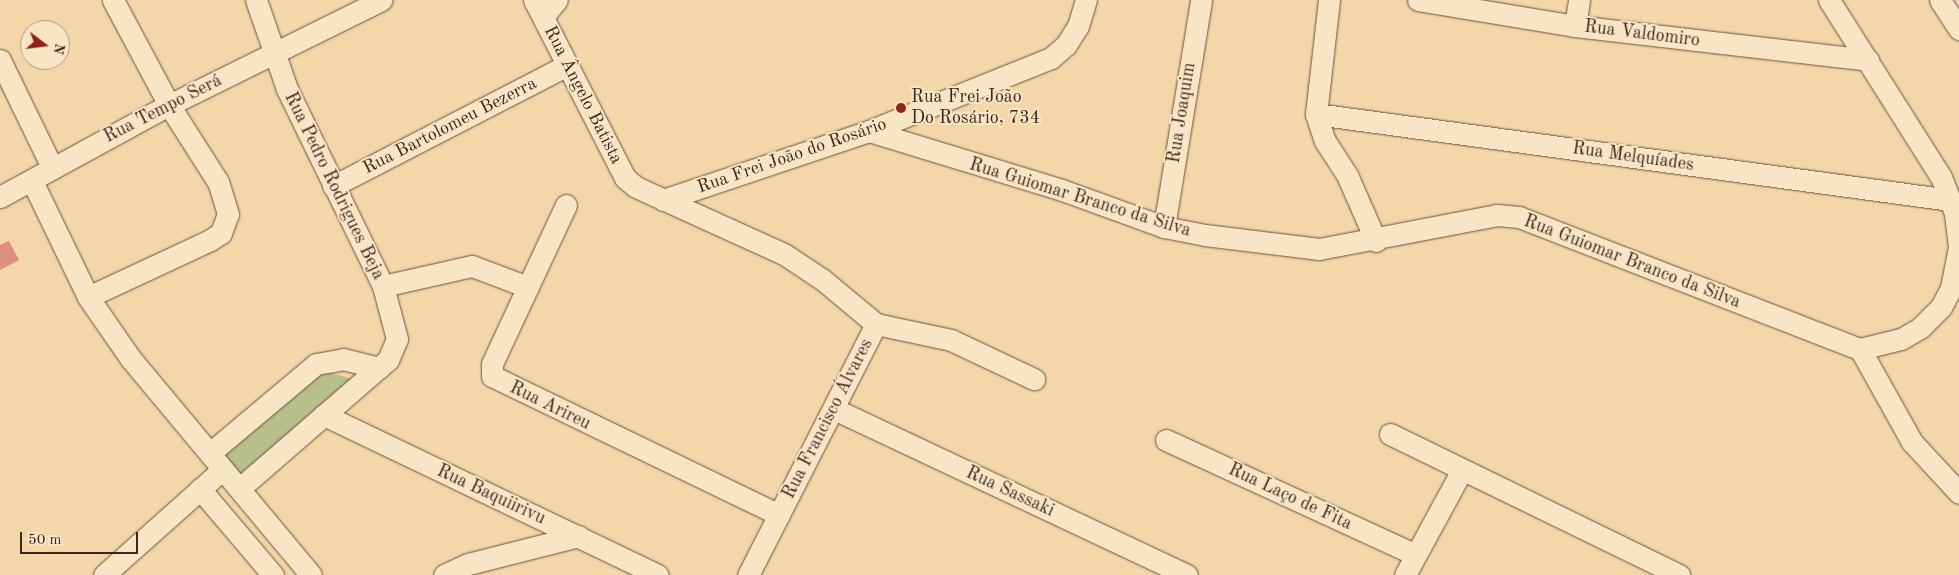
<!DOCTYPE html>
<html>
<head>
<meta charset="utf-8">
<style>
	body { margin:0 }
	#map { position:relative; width:1959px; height:575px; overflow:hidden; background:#f4d7a8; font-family:"Old Standard TT",serif }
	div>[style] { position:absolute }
	.green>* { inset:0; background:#b8bf8a }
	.building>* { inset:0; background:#dd8d81 }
	.roads { filter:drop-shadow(0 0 1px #6a523f) drop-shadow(0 0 1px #6a523f) }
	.minor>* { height:21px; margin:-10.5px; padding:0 10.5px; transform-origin:10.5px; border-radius:10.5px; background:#f8e5c6 }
	.dots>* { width:14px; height:14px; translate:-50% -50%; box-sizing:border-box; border:2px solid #f8e5c6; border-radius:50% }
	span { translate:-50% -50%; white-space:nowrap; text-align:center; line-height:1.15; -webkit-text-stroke:4px #f8e5c6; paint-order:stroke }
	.street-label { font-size:18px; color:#3c261c }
	.poi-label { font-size:18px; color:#3c261c }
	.left { translate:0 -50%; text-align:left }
	.north { position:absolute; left:20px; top:20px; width:50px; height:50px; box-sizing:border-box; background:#f8e5c6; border:1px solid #ad9982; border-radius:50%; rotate:105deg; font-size:14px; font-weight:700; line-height:20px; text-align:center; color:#3c261c }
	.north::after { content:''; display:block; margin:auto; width:18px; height:22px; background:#8f2418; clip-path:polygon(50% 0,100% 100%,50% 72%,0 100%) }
	.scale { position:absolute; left:20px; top:532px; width:118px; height:22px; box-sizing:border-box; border:2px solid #3c261c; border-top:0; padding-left:6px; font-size:15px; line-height:18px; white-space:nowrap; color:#3c261c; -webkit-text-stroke:4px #f8e5c6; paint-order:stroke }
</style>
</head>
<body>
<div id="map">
	<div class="green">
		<div style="clip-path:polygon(328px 372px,356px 380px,241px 480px,216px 451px,306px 376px)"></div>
	</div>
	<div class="building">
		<div style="clip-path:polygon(9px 241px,19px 260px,0 270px,0 245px)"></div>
	</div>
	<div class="roads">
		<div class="minor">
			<div style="left:534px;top:0;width:200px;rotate:62.9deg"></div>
			<div style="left:625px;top:178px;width:14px;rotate:39deg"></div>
			<div style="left:636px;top:187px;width:162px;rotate:24.4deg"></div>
			<div style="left:784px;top:254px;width:47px;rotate:33.7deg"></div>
			<div style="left:823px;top:280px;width:69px;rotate:39.7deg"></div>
			<div style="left:876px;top:324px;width:282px;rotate:117deg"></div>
			<div style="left:1329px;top:0;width:115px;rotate:96.5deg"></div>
			<div style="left:1316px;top:114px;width:28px;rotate:72deg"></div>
			<div style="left:1325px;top:141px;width:40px;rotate:57.1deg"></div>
			<div style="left:1347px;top:175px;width:72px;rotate:66.3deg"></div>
			<div style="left:1418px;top:0;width:159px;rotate:9.4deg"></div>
			<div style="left:1575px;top:26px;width:295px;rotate:6.6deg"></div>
			<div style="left:1829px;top:0;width:209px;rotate:57.7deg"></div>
			<div style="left:1941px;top:177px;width:40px;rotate:69deg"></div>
			<div style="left:1955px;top:214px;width:32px;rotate:83deg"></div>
			<div style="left:1940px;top:0;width:35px;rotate:57deg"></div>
			<div style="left:543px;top:17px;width:22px;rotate:-51deg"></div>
			<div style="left:1575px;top:26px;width:26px;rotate:-81deg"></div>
			<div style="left:0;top:60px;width:119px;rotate:64.1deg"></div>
			<div style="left:1316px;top:114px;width:640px;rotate:7.72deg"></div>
			<div style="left:869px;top:131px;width:202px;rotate:17deg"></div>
			<div style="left:1062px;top:190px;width:109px;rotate:19.9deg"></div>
			<div style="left:1164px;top:227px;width:42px;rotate:11deg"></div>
			<div style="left:1205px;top:235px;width:115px;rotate:7deg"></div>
			<div style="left:1319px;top:249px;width:181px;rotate:-10.8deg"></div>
			<div style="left:1497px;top:215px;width:22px;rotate:5deg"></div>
			<div style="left:1519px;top:217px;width:366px;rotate:21.2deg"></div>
			<div style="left:1860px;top:349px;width:42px;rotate:-13.7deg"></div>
			<div style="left:1901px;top:339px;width:22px;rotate:-30deg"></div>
			<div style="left:1920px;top:328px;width:30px;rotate:-45deg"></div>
			<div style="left:1941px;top:307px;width:21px;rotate:-62deg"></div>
			<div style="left:1951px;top:288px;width:42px;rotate:-79deg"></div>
			<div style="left:32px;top:181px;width:129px;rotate:64.2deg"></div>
			<div style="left:88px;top:297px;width:75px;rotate:55.3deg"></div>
			<div style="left:131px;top:359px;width:281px;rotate:50.2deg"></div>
			<div style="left:333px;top:186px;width:263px;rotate:-27.3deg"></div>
			<div style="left:0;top:197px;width:192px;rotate:-28.6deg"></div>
			<div style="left:169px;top:105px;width:237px;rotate:-26.3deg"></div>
			<div style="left:663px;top:200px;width:217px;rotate:-18.5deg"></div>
			<div style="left:869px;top:131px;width:196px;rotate:-21.9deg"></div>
			<div style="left:1051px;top:58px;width:20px;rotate:-41deg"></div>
			<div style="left:1066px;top:45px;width:22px;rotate:-58deg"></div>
			<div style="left:1078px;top:26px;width:27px;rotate:-73deg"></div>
			<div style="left:566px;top:205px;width:175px;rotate:115deg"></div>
			<div style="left:492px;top:364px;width:12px;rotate:90deg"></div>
			<div style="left:492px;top:376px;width:319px;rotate:25.8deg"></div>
			<div style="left:1164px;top:227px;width:230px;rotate:-80.7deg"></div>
			<div style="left:383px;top:286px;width:91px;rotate:-12.7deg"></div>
			<div style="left:472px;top:266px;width:60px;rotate:20.6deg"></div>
			<div style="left:88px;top:297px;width:135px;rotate:-25deg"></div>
			<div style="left:210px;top:240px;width:13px;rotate:-32deg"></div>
			<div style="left:221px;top:233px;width:20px;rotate:-70deg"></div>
			<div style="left:228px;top:214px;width:34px;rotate:-107deg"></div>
			<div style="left:218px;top:182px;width:91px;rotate:-122.5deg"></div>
			<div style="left:169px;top:105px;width:119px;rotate:-118.1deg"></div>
			<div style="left:876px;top:324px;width:77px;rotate:12deg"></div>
			<div style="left:951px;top:340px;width:92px;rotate:25.2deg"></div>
			<div style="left:1860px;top:349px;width:107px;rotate:60.8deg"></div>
			<div style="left:1912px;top:442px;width:69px;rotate:47.3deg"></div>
			<div style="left:834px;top:409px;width:390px;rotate:25.2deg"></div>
			<div style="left:324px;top:415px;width:370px;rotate:25.6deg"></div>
			<div style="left:1390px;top:434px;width:322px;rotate:26deg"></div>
			<div style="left:1166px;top:440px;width:273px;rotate:24.7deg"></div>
			<div style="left:210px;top:453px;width:138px;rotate:-40deg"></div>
			<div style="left:316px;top:364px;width:27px;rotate:-10deg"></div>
			<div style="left:343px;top:359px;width:37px;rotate:14deg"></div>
			<div style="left:240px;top:488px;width:196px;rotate:-40.9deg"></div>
			<div style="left:388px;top:360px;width:23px;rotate:-67deg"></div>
			<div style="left:397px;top:339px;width:55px;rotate:-104.8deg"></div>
			<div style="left:383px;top:286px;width:219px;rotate:-116deg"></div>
			<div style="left:287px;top:89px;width:94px;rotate:-109.2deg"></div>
			<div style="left:200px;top:489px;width:113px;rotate:49.7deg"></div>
			<div style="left:104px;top:575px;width:159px;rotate:-41.7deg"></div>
			<div style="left:444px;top:575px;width:26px;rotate:-25deg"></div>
			<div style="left:468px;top:564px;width:114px;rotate:-14.2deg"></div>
			<div style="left:1405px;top:575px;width:119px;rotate:-61.5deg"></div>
		</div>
	</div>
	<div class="dots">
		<div style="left:901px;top:108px;background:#8f2418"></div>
	</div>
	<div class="street-label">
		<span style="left:1642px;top:34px;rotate:7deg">Rua Valdomiro</span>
		<span style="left:583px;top:95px;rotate:63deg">Rua Ângelo Batista</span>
		<span style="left:163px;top:109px;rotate:-27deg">Rua Tempo Será</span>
		<span style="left:1182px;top:113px;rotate:-81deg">Rua Joaquim</span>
		<span style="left:450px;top:126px;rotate:-27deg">Rua Bartolomeu Bezerra</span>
		<span style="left:792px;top:156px;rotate:-19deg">Rua Frei João do Rosário</span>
		<span style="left:1633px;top:157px;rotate:8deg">Rua Melquíades</span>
		<span style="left:334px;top:186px;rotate:64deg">Rua Pedro Rodrigues Beja</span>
		<span style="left:1080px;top:198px;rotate:17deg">Rua Guiomar Branco da Silva</span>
		<span style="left:1632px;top:262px;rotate:21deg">Rua Guiomar Branco da Silva</span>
		<span style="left:550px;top:406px;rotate:26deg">Rua Arireu</span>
		<span style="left:828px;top:419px;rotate:-63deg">Rua Francisco Álvares</span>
		<span style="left:1010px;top:492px;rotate:25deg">Rua Sassaki</span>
		<span style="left:491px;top:495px;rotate:25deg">Rua Baquiirivu</span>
		<span style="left:1290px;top:497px;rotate:25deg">Rua Laço de Fita</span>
	</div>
	<div class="poi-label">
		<span class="left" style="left:911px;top:108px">Rua Frei João<br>Do Rosário, 734</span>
	</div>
	<div class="north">N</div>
	<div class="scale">50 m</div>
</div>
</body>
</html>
